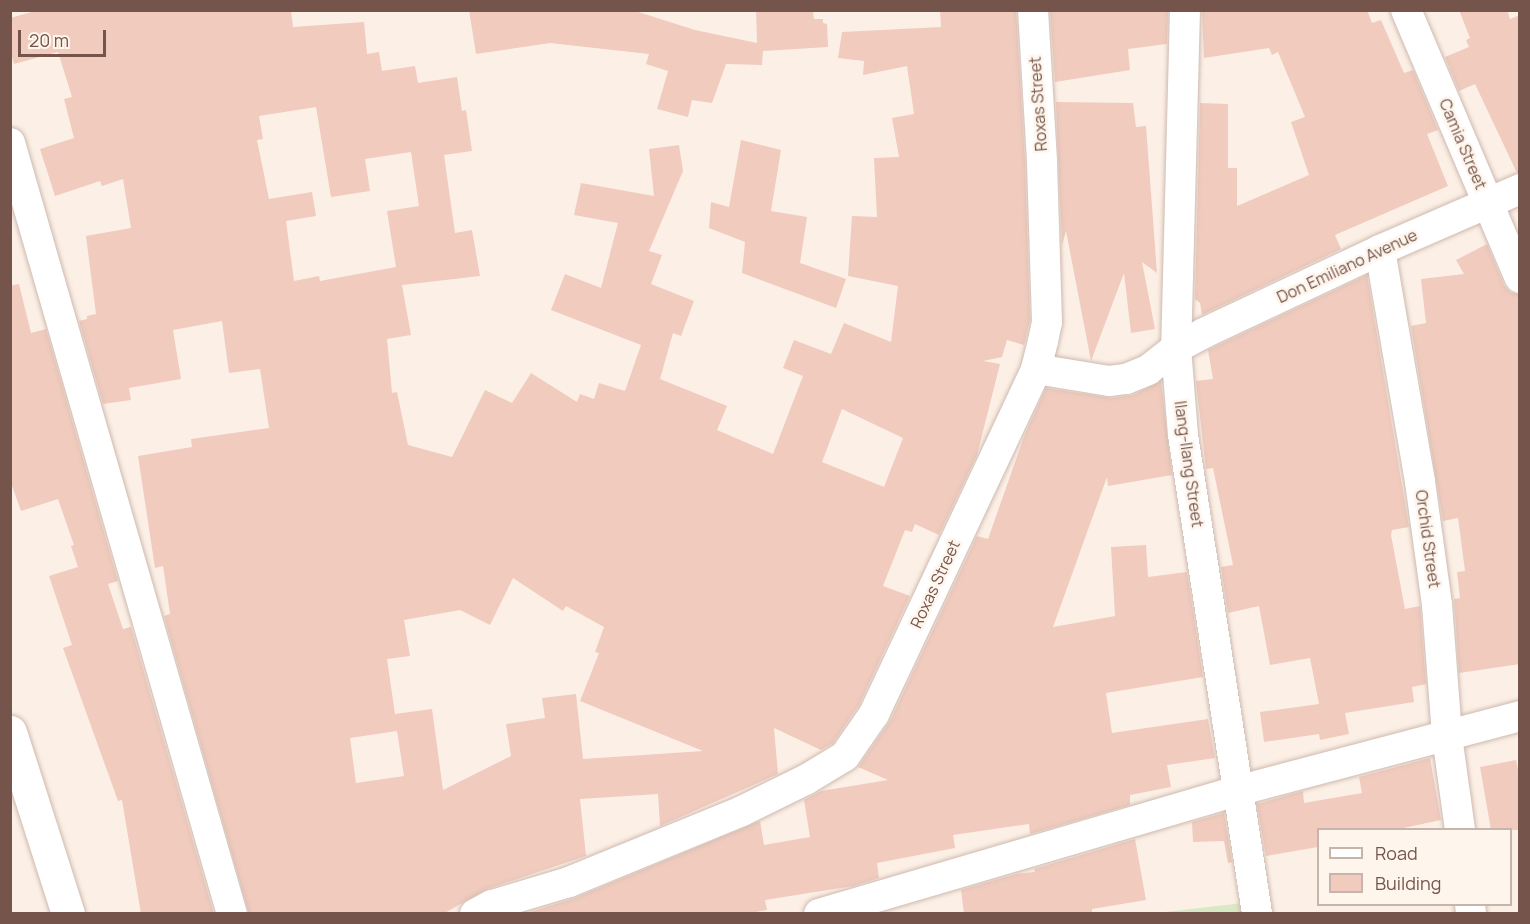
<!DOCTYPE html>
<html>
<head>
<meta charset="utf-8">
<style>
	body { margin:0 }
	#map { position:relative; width:1530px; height:924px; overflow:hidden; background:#fcf0e6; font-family:Manrope,sans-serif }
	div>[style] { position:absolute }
	.green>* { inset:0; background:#d8e9c5 }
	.building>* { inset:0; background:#f0cbbe }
	.roads { filter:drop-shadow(0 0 2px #cfb9af) drop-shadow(0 0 2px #cfb9af) }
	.minor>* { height:30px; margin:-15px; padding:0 15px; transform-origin:15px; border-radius:15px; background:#fff }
	.secondary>* { height:33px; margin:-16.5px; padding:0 16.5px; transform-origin:16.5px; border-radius:16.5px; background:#fff }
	span { translate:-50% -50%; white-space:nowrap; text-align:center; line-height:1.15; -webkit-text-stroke:5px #fef5ec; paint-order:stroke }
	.street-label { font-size:16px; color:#74544b }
	.frame { position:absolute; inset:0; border:12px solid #74544b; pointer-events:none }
	.legend { position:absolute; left:1317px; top:828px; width:195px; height:78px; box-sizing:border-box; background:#fef5ec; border:2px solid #c7b5ac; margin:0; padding:8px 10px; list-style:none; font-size:18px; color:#74544b }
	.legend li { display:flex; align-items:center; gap:12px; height:30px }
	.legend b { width:30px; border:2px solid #c7b5ac }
	.scale { position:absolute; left:18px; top:30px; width:88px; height:27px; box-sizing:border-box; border:3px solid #74544b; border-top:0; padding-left:8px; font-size:18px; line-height:21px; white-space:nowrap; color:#74544b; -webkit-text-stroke:4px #fef5ec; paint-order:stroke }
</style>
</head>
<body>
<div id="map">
	<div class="green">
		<div style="clip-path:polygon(1243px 903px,1244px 914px,1147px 914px)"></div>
	</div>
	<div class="building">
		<div style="clip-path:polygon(evenodd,39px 10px,291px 10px,293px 27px,364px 22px,367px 54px,379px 52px,382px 71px,415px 66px,418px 83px,457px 77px,462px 111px,466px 110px,472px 151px,444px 155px,455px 233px,472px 230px,480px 276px,402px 285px,411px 335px,387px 339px,392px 393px,397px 392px,408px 445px,452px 457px,485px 390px,512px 403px,531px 373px,577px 402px,580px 394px,594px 399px,599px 383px,625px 391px,641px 345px,551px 310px,565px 274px,601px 288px,618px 223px,574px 215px,581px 183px,654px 196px,649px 149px,679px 145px,683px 171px,649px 251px,662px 255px,651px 284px,694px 301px,681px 336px,673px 333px,660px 379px,727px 406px,717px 430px,773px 454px,803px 376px,783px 368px,794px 340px,831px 354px,844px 323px,891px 342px,898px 286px,848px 276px,852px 216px,877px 217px,874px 158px,899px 157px,892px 118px,914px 114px,907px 66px,863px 75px,864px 61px,838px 58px,842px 32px,941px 27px,940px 10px,1016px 10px,1025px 162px,1030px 320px,1024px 345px,1007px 340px,1002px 357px,983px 361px,1000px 364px,977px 455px,939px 535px,915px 524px,912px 532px,905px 530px,883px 586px,910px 596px,859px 705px,833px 743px,821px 750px,774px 728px,778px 774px,660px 826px,658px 794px,580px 799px,586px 856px,487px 889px,443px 914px,249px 914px,164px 616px,170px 614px,163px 566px,155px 568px,138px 456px,192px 447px,191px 439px,269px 428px,260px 369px,229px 373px,222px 321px,173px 330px,181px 379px,129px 388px,131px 400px,103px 404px,79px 321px,87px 319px,87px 316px,96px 314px,86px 236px,131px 228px,123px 179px,102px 186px,100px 181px,55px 196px,40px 149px,74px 138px,64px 99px,72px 97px,58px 52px,14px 64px,10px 50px,10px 18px,39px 10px,316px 107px,331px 197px,370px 191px,365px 159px,411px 152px,419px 206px,387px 211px,396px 267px,320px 281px,319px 276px,294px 281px,286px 221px,316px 216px,312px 192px,269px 199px,257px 140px,263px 139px,259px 116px,316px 107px,39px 10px,842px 409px,903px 438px,884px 487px,822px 462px,842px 409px,39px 10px,513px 578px,563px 611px,566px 606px,604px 627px,595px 652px,599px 653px,580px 701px,703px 751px,583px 759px,576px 694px,542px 698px,545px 718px,506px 724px,511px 756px,443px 790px,432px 709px,395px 714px,387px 659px,410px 656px,404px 620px,460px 610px,490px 625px,513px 578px,39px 10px,397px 731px,404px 776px,356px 783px,350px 738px,397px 731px)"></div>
		<div style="clip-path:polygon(469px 10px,632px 10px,695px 30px,757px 43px,756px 10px,813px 12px,814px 19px,823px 19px,823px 23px,827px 24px,828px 47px,763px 51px,762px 65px,726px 64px,712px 103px,692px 100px,688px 117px,657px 109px,668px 71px,646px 64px,649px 54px,550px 43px,476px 54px)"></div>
		<div style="clip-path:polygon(1050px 10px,1168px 10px,1167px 44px,1128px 49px,1130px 70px,1055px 82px)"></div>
		<div style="clip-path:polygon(1202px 10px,1367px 10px,1372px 23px,1381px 20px,1404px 73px,1413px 70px,1438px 130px,1427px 134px,1448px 186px,1335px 235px,1341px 249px,1202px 315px,1200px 303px,1195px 299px,1200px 103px,1228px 104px,1228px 168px,1237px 168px,1237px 206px,1309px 175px,1291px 122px,1305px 117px,1278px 52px,1272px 55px,1269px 48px,1204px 58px)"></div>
		<div style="clip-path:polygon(1459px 10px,1507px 10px,1510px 19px,1520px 15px,1520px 172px,1517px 173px,1475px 84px,1459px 91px,1445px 57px,1469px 47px,1466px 40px,1470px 38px)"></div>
		<div style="clip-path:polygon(1056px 102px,1133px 103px,1136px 127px,1146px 126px,1157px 273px,1142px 262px,1155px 329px,1131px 333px,1124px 273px,1091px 361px,1066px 231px,1062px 245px)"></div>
		<div style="clip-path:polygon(741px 140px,781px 150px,771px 211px,807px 217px,800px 263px,846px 279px,836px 308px,742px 273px,745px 242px,709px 228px,711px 202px,729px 207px)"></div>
		<div style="clip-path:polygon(1487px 244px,1504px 285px,1510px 292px,1520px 295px,1520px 664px,1459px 673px,1454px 599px,1460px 598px,1457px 572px,1465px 571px,1458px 518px,1443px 521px,1411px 326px,1426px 323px,1421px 279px,1464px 274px,1456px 260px)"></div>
		<div style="clip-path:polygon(1367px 275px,1409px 527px,1392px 530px,1391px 535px,1405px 609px,1420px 606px,1426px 684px,1412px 687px,1414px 702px,1345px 713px,1349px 734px,1320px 740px,1319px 734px,1264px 742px,1260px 712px,1319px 704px,1310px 658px,1270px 665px,1259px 606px,1228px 613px,1221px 567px,1233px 565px,1213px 468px,1206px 469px,1196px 381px,1213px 379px,1208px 350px)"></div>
		<div style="clip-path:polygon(19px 284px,31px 333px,46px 329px,118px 581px,108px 584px,123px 629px,131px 627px,214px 914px,141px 914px,122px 800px,118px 801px,63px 648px,72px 645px,49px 576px,78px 567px,71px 546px,74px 545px,58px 499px,21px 511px,10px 480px,10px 286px)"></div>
		<div style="clip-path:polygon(1161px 381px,1172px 475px,1108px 486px,1107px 477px,1053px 627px,1115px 616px,1111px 547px,1146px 545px,1148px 577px,1187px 572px,1203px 677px,1106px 693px,1112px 733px,1208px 719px,1215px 758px,1167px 765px,1171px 787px,1130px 795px,1130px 805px,1030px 834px,1029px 824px,953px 835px,955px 848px,877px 863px,879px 878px,853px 886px,765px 900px,767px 910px,744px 914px,524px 914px,575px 898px,760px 821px,764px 845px,810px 837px,804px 800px,821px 791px,888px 780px,858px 767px,890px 721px,977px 536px,988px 539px,1025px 434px,1046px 388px,1111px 398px,1133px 395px)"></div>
		<div style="clip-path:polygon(1430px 758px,1441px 820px,1394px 830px,1318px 830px,1318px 847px,1266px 856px,1257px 804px,1303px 791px,1304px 803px,1362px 793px,1359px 777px)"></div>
		<div style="clip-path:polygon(1516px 760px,1520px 779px,1520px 830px,1491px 830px,1480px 767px)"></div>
		<div style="clip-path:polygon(1224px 813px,1232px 862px,1228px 863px,1224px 841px,1193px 842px,1192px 822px)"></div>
		<div style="clip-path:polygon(1135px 839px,1146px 900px,1092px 909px,1092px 914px,964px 914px,961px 890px,1016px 874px,1035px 872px,1034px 869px)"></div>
	</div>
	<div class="roads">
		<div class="minor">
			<div style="left:1185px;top:10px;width:338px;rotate:91.5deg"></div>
			<div style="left:1176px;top:348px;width:87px;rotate:85.4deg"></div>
			<div style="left:1183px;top:435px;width:485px;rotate:81.2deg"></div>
			<div style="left:1406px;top:10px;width:291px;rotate:67deg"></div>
			<div style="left:10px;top:143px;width:802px;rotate:73.94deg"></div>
			<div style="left:1380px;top:250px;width:235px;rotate:80.2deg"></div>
			<div style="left:1420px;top:482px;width:124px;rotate:82.1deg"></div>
			<div style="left:1437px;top:605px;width:131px;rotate:85.6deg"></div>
			<div style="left:1447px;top:736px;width:95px;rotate:82.1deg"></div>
			<div style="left:1036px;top:369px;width:74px;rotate:9.3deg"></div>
			<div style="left:1109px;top:381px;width:17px;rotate:-7deg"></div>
			<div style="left:1126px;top:379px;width:24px;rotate:-22deg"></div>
			<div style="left:1148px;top:370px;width:36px;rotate:-38deg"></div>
			<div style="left:1176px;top:348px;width:32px;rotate:-28deg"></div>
			<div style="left:1204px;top:333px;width:195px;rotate:-25.2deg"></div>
			<div style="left:1380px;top:250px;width:153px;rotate:-23.5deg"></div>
			<div style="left:1470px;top:904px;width:10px;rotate:84deg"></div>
			<div style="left:475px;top:914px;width:19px;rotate:-28deg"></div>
			<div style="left:492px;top:905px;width:80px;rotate:-16.6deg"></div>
			<div style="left:569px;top:882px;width:187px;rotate:-22.3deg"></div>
			<div style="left:742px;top:811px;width:72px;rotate:-26.2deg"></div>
			<div style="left:807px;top:779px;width:44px;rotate:-31.2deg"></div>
			<div style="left:845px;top:756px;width:51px;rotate:-55.4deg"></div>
			<div style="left:874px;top:714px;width:381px;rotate:-64.8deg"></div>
			<div style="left:1036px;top:369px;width:29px;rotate:-76deg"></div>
			<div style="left:1043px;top:341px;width:19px;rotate:-78deg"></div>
			<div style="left:1047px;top:322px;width:161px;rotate:-91.8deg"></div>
			<div style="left:1042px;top:161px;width:151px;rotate:-93.4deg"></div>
			<div style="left:819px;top:914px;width:436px;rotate:-16.4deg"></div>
			<div style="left:1237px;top:791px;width:293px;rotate:-14.8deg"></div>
		</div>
		<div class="secondary">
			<div style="left:10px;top:732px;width:191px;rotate:72.3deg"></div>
		</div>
	</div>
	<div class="street-label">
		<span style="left:1038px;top:104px;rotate:-94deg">Roxas Street</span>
		<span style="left:1463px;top:144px;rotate:67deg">Camia Street</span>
		<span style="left:1347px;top:266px;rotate:-25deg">Don Emiliano Avenue</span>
		<span style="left:1189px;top:464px;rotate:82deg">Ilang-Ilang Street</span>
		<span style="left:1428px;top:539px;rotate:82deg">Orchid Street</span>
		<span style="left:935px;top:584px;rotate:-65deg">Roxas Street</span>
	</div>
	<div class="frame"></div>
	<ul class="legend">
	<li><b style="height:8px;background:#fff"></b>Road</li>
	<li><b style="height:16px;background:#f0cbbe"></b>Building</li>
	</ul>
	<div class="scale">20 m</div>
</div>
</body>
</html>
